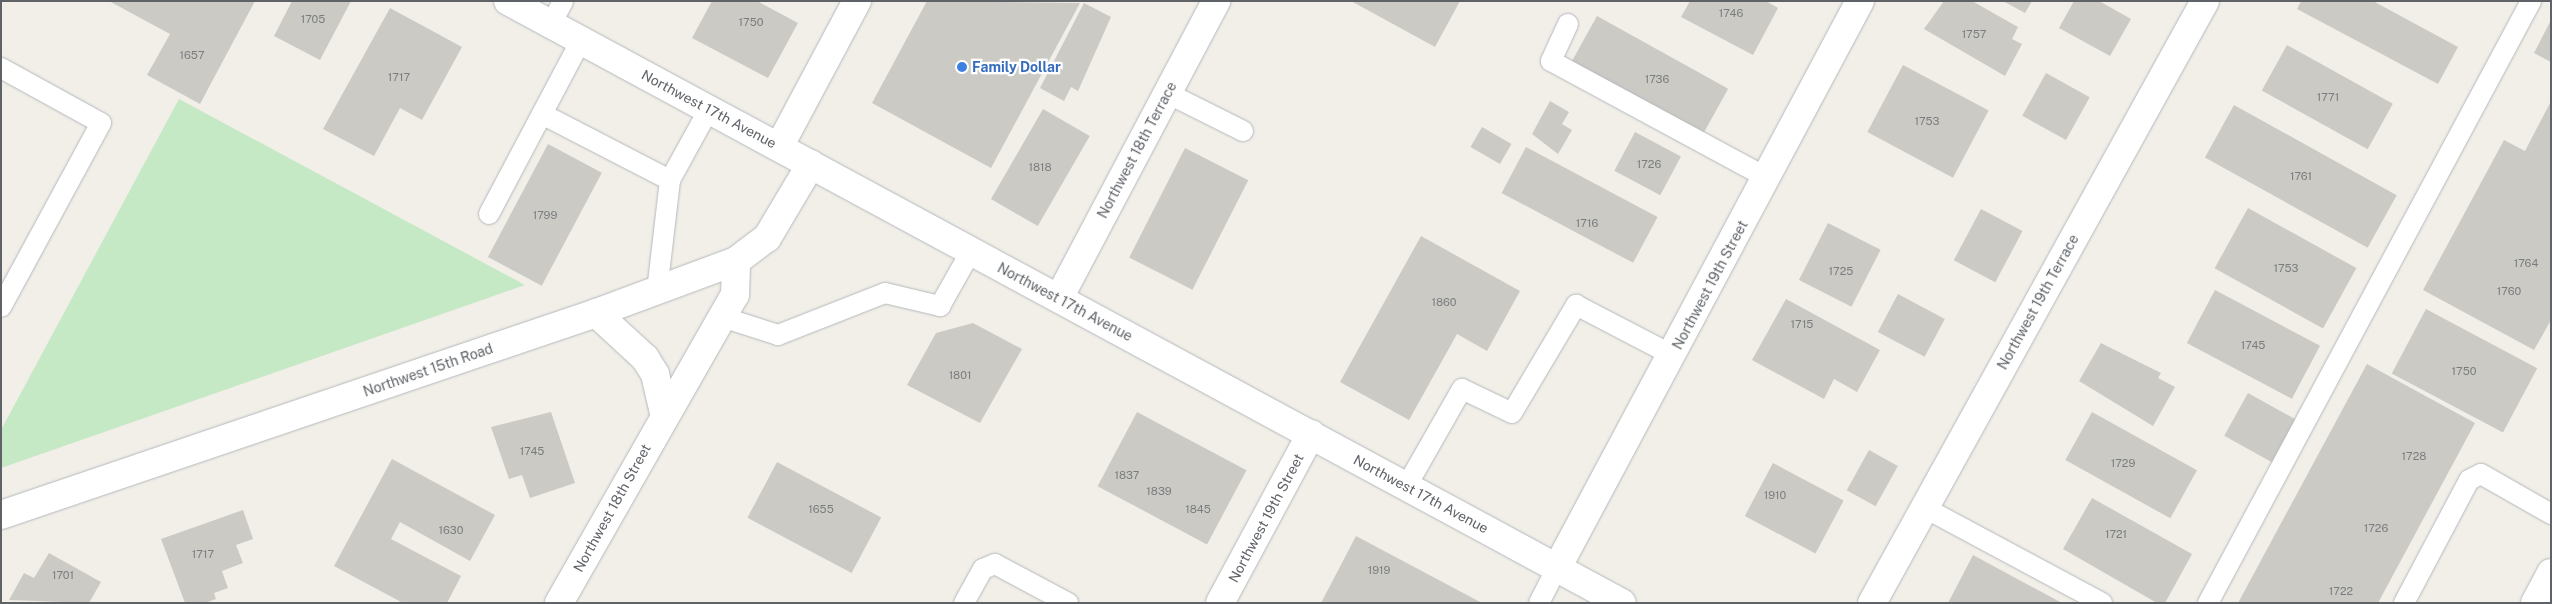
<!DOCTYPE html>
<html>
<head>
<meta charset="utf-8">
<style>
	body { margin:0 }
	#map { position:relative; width:2552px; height:604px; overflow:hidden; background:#f1efe8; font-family:"Public Sans",sans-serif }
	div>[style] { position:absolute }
	.green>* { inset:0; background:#c5e8c5 }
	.building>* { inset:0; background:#cccac5; transform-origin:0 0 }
	.roads { filter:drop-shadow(0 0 1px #b5b8bc) drop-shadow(0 0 1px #b5b8bc) }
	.service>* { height:20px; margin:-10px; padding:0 10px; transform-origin:10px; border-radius:10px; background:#fff }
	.minor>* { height:28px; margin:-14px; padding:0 14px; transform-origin:14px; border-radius:14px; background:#fff }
	.secondary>* { height:28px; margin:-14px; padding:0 14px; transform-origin:14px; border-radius:14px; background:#fff }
	.dots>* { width:14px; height:14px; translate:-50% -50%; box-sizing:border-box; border:2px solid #fff; border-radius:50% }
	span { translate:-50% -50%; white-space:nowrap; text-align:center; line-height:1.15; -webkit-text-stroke:4.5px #fff; paint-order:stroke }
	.number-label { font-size:11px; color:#7a7d7f }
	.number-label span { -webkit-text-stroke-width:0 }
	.shop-label { font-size:14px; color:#366cbe; font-weight:700 }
	.left { translate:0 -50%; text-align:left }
	.street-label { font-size:14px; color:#5f6368 }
	.frame { position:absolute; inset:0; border:2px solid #5f6368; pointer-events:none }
</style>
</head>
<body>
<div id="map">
	<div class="green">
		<div style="clip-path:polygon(179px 99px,525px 285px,1px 468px,1px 430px)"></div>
	</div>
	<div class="building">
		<div style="clip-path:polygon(109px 1px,255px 1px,200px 104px,147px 75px,170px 34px)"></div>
		<div style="clip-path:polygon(292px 1px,351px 1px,320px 60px,274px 36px)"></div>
		<div style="clip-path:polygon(712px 1px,757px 1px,798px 23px,768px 78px,692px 38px)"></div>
		<div style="clip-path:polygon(927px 1px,1080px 3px,991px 168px,872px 103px)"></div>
		<div style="clip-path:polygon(1351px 1px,1460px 1px,1435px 47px)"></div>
		<div style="clip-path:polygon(1690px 1px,1766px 1px,1778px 8px,1753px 55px,1681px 17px)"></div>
		<div style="clip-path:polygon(1944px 1px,1972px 1px,2018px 27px,2012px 39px,2022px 44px,2005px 76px,1924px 29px)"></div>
		<div style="clip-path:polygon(2003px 1px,2032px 1px,2025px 13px)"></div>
		<div style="clip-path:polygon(2074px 1px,2099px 1px,2131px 19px,2110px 56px,2059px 28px)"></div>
		<div style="clip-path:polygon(2301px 1px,2373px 1px,2458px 47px,2438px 84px,2297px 9px)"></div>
		<div style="clip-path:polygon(1084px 3px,1111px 17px,1078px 91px,1071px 87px,1064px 101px,1040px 88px)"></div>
		<div style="clip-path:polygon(390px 8px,462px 47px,422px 120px,400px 108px,374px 156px,323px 129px)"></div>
		<div style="left:1597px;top:16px;width:150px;height:55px;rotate:29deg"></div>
		<div style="clip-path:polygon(2551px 20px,2551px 62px,2534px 53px)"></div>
		<div style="left:2287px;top:45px;width:121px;height:52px;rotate:29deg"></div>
		<div style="left:1903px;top:65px;width:97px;height:76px;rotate:28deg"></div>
		<div style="left:2046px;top:73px;width:50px;height:49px;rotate:29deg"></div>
		<div style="clip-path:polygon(1550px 101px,1569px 112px,1562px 124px,1572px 130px,1558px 154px,1532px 134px)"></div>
		<div style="clip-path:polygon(2551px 101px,2551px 320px,2534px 350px,2423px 290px,2504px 140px,2525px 151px)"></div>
		<div style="left:2234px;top:105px;width:186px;height:60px;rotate:29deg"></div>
		<div style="left:1043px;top:109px;width:54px;height:104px;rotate:30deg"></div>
		<div style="left:1482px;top:127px;width:34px;height:23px;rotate:30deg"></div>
		<div style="left:1635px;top:132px;width:52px;height:44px;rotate:28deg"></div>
		<div style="left:548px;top:144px;width:61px;height:128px;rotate:28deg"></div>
		<div style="left:1526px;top:147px;width:149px;height:52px;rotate:28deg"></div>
		<div style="left:1185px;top:148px;width:71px;height:123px;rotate:27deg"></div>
		<div style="left:2248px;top:208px;width:124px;height:69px;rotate:29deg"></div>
		<div style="left:1981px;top:209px;width:47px;height:58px;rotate:28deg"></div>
		<div style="left:1828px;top:223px;width:59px;height:64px;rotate:27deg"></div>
		<div style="clip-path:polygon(1421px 236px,1520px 291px,1487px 351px,1457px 334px,1409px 420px,1340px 382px)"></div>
		<div style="left:2215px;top:290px;width:119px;height:60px;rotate:28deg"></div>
		<div style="left:1898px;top:294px;width:53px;height:43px;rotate:28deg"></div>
		<div style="clip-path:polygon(1786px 299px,1880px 350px,1857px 392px,1834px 379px,1824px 399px,1752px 360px)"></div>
		<div style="left:2426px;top:309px;width:126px;height:73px;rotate:28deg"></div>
		<div style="clip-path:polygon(973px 323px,1022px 349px,980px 423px,907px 385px,936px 333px)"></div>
		<div style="clip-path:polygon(2101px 343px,2161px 373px,2158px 378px,2175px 387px,2153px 426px,2079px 381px)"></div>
		<div style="clip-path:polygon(2367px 364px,2475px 423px,2378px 603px,2238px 603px)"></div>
		<div style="left:2248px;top:393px;width:55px;height:49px;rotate:29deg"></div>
		<div style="clip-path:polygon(551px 412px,575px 483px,530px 498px,522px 475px,509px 479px,491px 427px)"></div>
		<div style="left:1137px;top:412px;width:124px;height:84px;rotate:28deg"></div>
		<div style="left:2092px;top:412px;width:120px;height:55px;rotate:29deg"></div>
		<div style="left:1869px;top:450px;width:33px;height:46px;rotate:29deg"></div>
		<div style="clip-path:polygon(392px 459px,495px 515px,470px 561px,400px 522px,391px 539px,461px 576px,447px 603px,403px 603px,334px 566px)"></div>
		<div style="left:777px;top:462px;width:118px;height:63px;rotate:28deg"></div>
		<div style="left:1773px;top:463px;width:80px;height:60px;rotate:28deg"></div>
		<div style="clip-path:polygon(2092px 498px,2192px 554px,2165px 603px,2157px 603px,2063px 549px)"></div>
		<div style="clip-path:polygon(243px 510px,253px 539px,236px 545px,243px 563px,222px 571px,228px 588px,214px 593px,216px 599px,205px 603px,185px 603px,161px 539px)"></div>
		<div style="clip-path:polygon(1356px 536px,1482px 603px,1321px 603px)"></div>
		<div style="clip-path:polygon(49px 553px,101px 582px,89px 603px,9px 600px,24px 573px,34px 578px)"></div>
		<div style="clip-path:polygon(1973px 555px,2062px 603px,1948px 603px)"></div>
	</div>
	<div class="roads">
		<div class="service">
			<div style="left:551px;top:24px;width:26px;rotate:-62deg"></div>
			<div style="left:1568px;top:24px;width:41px;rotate:114.7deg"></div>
			<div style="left:1551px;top:61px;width:246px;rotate:28.4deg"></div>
			<div style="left:1px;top:68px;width:114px;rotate:28.8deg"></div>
			<div style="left:101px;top:123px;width:209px;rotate:118.5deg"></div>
			<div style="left:1167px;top:93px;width:85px;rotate:26.6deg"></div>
			<div style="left:542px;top:114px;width:144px;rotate:27.3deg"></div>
			<div style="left:489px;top:214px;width:197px;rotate:-62.1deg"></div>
			<div style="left:657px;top:291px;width:112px;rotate:-83.3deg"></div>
			<div style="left:670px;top:180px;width:81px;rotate:-61.2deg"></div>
			<div style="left:722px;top:317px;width:59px;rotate:17.8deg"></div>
			<div style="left:778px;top:335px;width:115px;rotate:-21.4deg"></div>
			<div style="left:885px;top:293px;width:57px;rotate:13.3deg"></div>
			<div style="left:940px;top:306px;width:63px;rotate:-60.6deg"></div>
			<div style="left:1406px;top:487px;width:113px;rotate:-60.3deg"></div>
			<div style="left:1462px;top:389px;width:55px;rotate:25.6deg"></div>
			<div style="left:1512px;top:413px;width:126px;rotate:-59.3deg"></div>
			<div style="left:1576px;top:305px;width:108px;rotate:27.5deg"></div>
			<div style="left:1925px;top:508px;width:201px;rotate:28.2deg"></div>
			<div style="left:964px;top:603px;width:39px;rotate:-61deg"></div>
			<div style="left:983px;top:569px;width:13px;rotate:-23deg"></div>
			<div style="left:995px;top:564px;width:83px;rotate:28.1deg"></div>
			<div style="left:1539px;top:603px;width:39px;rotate:-63deg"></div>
			<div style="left:2208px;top:603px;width:683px;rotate:-61.78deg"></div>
			<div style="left:2404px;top:603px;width:139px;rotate:-62.1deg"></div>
			<div style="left:2469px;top:480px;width:13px;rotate:-27deg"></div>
			<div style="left:2481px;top:474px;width:81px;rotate:29.7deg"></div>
		</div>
		<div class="minor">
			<div style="left:779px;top:147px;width:166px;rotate:-61.9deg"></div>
			<div style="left:1059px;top:298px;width:336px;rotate:-62.1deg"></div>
			<div style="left:596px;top:313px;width:67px;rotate:42.6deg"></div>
			<div style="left:645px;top:358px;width:19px;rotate:58deg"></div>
			<div style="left:655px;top:374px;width:40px;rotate:77deg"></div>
			<div style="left:1px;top:515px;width:628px;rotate:-18.75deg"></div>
			<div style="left:596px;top:313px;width:149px;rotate:-20.4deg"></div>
			<div style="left:736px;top:261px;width:39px;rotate:-37deg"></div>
			<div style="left:767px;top:238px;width:86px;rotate:-59.3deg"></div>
			<div style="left:1557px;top:568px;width:643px;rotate:-61.88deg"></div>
			<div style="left:559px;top:603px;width:355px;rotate:-60.3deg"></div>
			<div style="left:735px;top:295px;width:34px;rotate:-88deg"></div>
			<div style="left:1220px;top:603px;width:192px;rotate:-61.7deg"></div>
			<div style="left:1872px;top:603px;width:688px;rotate:-61.05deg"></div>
		</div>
		<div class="secondary">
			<div style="left:508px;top:1px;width:1266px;rotate:28.39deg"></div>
			<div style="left:2535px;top:603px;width:34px;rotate:-62deg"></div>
		</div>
	</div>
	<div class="dots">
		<div style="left:962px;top:67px;background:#3f7fe0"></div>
	</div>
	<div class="number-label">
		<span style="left:1731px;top:13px">1746</span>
		<span style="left:313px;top:19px">1705</span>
		<span style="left:751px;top:22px">1750</span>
		<span style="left:1974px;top:34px">1757</span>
		<span style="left:192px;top:55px">1657</span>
		<span style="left:399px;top:77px">1717</span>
		<span style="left:1657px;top:79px">1736</span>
		<span style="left:2328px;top:97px">1771</span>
		<span style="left:1927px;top:121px">1753</span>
		<span style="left:1649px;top:164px">1726</span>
		<span style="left:1040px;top:167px">1818</span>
		<span style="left:2301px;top:176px">1761</span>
		<span style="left:545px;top:215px">1799</span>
		<span style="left:1587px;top:223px">1716</span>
		<span style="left:2526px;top:263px">1764</span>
		<span style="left:2286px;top:268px">1753</span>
		<span style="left:1841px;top:271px">1725</span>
		<span style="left:2509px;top:291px">1760</span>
		<span style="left:1444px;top:302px">1860</span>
		<span style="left:1802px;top:324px">1715</span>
		<span style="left:2253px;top:345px">1745</span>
		<span style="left:2464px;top:371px">1750</span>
		<span style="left:960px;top:375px">1801</span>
		<span style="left:532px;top:451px">1745</span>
		<span style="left:2414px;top:456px">1728</span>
		<span style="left:2123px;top:463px">1729</span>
		<span style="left:1127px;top:475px">1837</span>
		<span style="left:1159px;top:491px">1839</span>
		<span style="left:1775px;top:495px">1910</span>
		<span style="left:821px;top:509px">1655</span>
		<span style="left:1198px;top:509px">1845</span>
		<span style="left:2376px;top:528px">1726</span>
		<span style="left:451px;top:530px">1630</span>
		<span style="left:2116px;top:534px">1721</span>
		<span style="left:203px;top:554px">1717</span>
		<span style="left:1379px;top:570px">1919</span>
		<span style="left:63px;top:575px">1701</span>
		<span style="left:2341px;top:591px">1722</span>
	</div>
	<div class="shop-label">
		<span class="left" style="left:972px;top:67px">Family Dollar</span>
	</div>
	<div class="street-label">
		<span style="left:709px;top:109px;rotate:28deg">Northwest 17th Avenue</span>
		<span style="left:1137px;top:150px;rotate:-62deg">Northwest 18th Terrace</span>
		<span style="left:1710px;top:285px;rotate:-62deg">Northwest 19th Street</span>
		<span style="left:1065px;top:302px;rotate:28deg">Northwest 17th Avenue</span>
		<span style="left:2038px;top:302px;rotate:-61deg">Northwest 19th Terrace</span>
		<span style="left:428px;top:370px;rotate:-19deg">Northwest 15th Road</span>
		<span style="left:1421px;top:494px;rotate:28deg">Northwest 17th Avenue</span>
		<span style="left:612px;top:508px;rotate:-61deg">Northwest 18th Street</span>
		<span style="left:1266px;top:518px;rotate:-62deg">Northwest 19th Street</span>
	</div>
	<div class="frame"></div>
</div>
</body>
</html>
